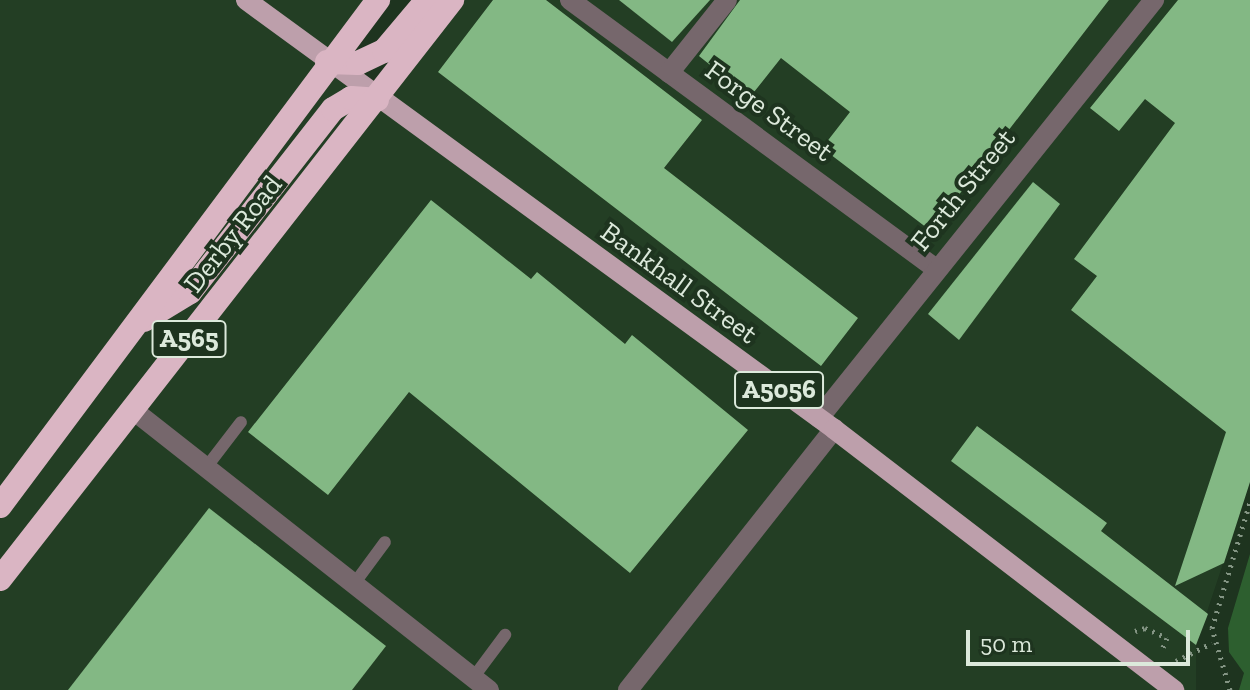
<!DOCTYPE html>
<html>
<head>
<meta charset="utf-8">
<style>
	body { margin:0 }
	#map { position:relative; width:1250px; height:690px; overflow:hidden; background:#1e341f; font-family:"Zilla Slab",serif }
	div>[style] { position:absolute }
	.built>* { inset:0; background:#233e24 }
	.water>* { inset:0; background:#2d5f2f }
	.building>* { inset:0; background:#83b884 }
	.path>* { height:5px; margin-top:-2.5px; transform-origin:0; background:repeating-linear-gradient(90deg,#849584 0 2px,transparent 0 8px) }
	.lane>* { height:12px; margin:-6px; padding:0 6px; transform-origin:6px; border-radius:6px; background:#76676c }
	.street>* { height:20px; margin:-10px; padding:0 10px; transform-origin:10px; border-radius:10px; background:#76676c }
	.primary>* { height:20px; margin:-10px; padding:0 10px; transform-origin:10px; border-radius:10px; background:#bd9fab }
	.highway>* { height:24px; margin:-12px; padding:0 12px; transform-origin:12px; border-radius:12px; background:#dab5c3 }
	span { translate:-50% -50%; white-space:nowrap; text-align:center; line-height:1.15; -webkit-text-stroke:8px #1e341f; paint-order:stroke }
	.shield-label span { padding:2px 6px; background:#1e341f; border:2px solid; border-radius:6px; -webkit-text-stroke-width:0 }
	.shield-label { font-size:26px; color:#dce9db; font-weight:700 }
	.street-label { font-size:28px; color:#dce9db }
	.scale { position:absolute; left:966px; top:630px; width:224px; height:36px; box-sizing:border-box; border:4px solid #dce9db; border-top:0; padding-left:10px; font-size:24px; line-height:28px; white-space:nowrap; color:#dce9db; -webkit-text-stroke:6px #1e341f; paint-order:stroke }
</style>
</head>
<body>
<div id="map">
	<div class="built">
		<div style="clip-path:polygon(0 0,378px 0,327px 62px,377px 99px,452px 0,1250px 0,1250px 482px,1196px 645px,1196px 690px,0 690px)"></div>
	</div>
	<div class="water">
		<div style="clip-path:polygon(1250px 554px,1250px 690px,1239px 690px,1244px 673px,1229px 652px,1228px 628px)"></div>
	</div>
	<div class="building">
		<div style="clip-path:polygon(493px 0,546px 0,702px 120px,664px 168px,858px 318px,821px 366px,438px 72px)"></div>
		<div style="clip-path:polygon(619px 0,710px 0,672px 42px)"></div>
		<div style="clip-path:polygon(740px 0,1109px 0,931px 231px,822px 148px,850px 112px,781px 58px,750px 97px,699px 56px)"></div>
		<div style="clip-path:polygon(1178px 0,1250px 0,1250px 482px,1224px 563px,1175px 586px,1226px 432px,1071px 310px,1097px 276px,1074px 259px,1175px 123px,1145px 99px,1119px 131px,1090px 108px)"></div>
		<div style="clip-path:polygon(1033px 182px,1060px 204px,959px 340px,928px 314px)"></div>
		<div style="clip-path:polygon(431px 200px,531px 279px,537px 272px,625px 344px,632px 335px,748px 430px,630px 573px,409px 392px,328px 495px,248px 432px)"></div>
		<div style="clip-path:polygon(977px 426px,1107px 523px,1101px 531px,1208px 614px,1196px 645px,951px 461px)"></div>
		<div style="clip-path:polygon(209px 508px,386px 646px,352px 690px,68px 690px)"></div>
	</div>
	<div class="path">
		<div style="left:1135px;top:631px;width:10px;rotate:-17deg"></div>
		<div style="left:1145px;top:628px;width:24px;rotate:24deg"></div>
		<div style="left:1167px;top:638px;width:15px;rotate:113deg"></div>
		<div style="left:1176px;top:661px;width:40px;rotate:-26.6deg"></div>
		<div style="left:1230px;top:690px;width:65px;rotate:-106.2deg"></div>
		<div style="left:1212px;top:628px;width:132px;rotate:-73.2deg"></div>
	</div>
	<div class="lane">
		<div style="left:205px;top:469px;width:59px;rotate:-52.5deg"></div>
		<div style="left:354px;top:584px;width:52px;rotate:-53.6deg"></div>
		<div style="left:473px;top:678px;width:54px;rotate:-53.3deg"></div>
	</div>
	<div class="street">
		<div style="left:570px;top:0;width:453px;rotate:36.3deg"></div>
		<div style="left:669px;top:73px;width:93px;rotate:-51.5deg"></div>
		<div style="left:133px;top:410px;width:453px;rotate:38.2deg"></div>
		<div style="left:819px;top:418px;width:536px;rotate:-51.29deg"></div>
		<div style="left:628px;top:690px;width:333px;rotate:-51.7deg"></div>
	</div>
	<div class="primary">
		<div style="left:246px;top:0;width:728px;rotate:36.11deg"></div>
		<div style="left:834px;top:429px;width:429px;rotate:37.5deg"></div>
	</div>
	<div class="highway">
		<div style="left:327px;top:62px;width:31px;rotate:2deg"></div>
		<div style="left:358px;top:63px;width:29px;rotate:-25deg"></div>
		<div style="left:384px;top:51px;width:67px;rotate:-49.9deg"></div>
		<div style="left:144px;top:320px;width:54px;rotate:-31.3deg"></div>
		<div style="left:190px;top:292px;width:232px;rotate:-52deg"></div>
		<div style="left:333px;top:109px;width:21px;rotate:-31deg"></div>
		<div style="left:351px;top:98px;width:26px;rotate:4deg"></div>
		<div style="left:0;top:506px;width:632px;rotate:-53.24deg"></div>
		<div style="left:0;top:579px;width:735px;rotate:-52.02deg"></div>
	</div>
	<div class="shield-label">
		<span style="left:189px;top:339px">A565</span>
		<span style="left:779px;top:390px">A5056</span>
	</div>
	<div class="street-label">
		<span style="left:769px;top:111px;rotate:36deg">Forge Street</span>
		<span style="left:963px;top:190px;rotate:-51deg">Forth Street</span>
		<span style="left:233px;top:234px;rotate:-52deg">Derby Road</span>
		<span style="left:679px;top:283px;rotate:36deg">Bankhall Street</span>
	</div>
	<div class="scale">50 m</div>
</div>
</body>
</html>
